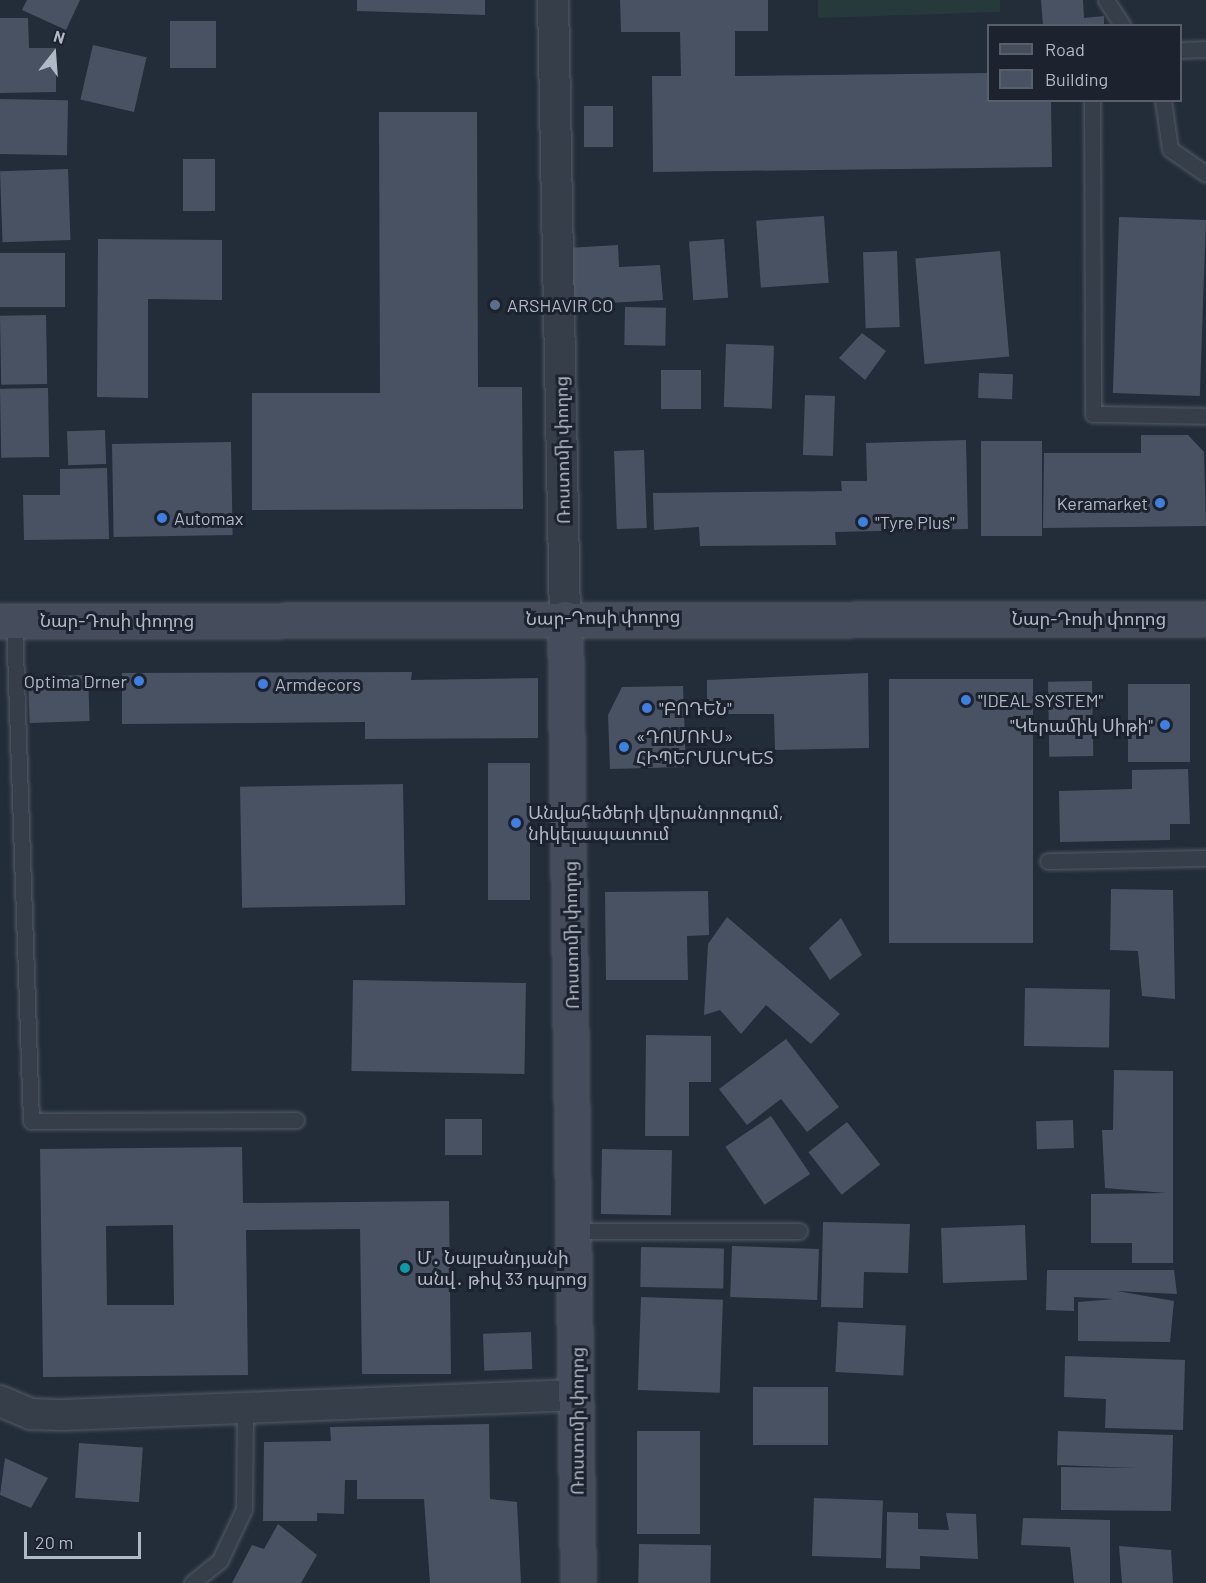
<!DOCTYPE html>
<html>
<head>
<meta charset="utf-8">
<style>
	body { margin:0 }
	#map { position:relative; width:1206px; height:1583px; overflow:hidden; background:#232c39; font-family:Barlow,"Noto Sans Armenian",sans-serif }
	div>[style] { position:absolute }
	.green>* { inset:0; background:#26393b }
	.building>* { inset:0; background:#495262; transform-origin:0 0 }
	.roads { filter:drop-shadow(0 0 2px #545b67) drop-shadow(0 0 2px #545b67) }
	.lane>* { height:15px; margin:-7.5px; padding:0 7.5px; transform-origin:7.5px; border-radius:7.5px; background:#363e4a }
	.street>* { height:30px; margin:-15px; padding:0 15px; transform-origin:15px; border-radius:15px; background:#363e4a }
	.secondary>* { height:33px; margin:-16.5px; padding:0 16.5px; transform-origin:16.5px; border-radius:16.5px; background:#454d5c }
	.dots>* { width:16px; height:16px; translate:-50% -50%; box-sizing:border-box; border:3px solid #1c232e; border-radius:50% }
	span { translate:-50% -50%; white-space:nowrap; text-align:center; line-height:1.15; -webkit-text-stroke:6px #1c232e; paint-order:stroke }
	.poi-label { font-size:18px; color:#b1b8c6 }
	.left { translate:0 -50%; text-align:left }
	.right { translate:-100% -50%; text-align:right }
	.street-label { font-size:18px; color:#b1b8c6 }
	.legend { position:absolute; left:987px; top:24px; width:195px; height:78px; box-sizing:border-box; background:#1c232e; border:2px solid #585f6b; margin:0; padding:8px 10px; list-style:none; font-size:18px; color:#b1b8c6 }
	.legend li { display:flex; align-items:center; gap:12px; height:30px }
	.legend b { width:30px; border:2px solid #585f6b }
	.north { position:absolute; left:24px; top:24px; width:60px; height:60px; -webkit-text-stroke:4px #1c232e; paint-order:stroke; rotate:17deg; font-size:16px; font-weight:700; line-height:24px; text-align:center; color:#b1b8c6 }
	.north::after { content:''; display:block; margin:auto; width:21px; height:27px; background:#b1b8c6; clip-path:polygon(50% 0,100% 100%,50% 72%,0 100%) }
	.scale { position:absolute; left:24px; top:1532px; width:117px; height:27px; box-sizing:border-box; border:3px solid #b1b8c6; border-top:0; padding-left:8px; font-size:18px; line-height:21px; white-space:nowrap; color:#b1b8c6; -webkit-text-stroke:4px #1c232e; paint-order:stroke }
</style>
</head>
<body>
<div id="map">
	<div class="green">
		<div style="clip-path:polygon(818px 0,1000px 0,1000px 12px,818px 18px)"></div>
	</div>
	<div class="building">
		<div style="clip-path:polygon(27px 0,80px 0,66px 30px,22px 10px)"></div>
		<div style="clip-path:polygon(357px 0,485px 0,485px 15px,357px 11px)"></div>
		<div style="clip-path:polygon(620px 0,768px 0,768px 31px,735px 31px,735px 76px,988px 73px,988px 100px,1051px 100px,1052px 167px,653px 172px,652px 76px,681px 76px,680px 32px,621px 32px)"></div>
		<div style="clip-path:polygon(1041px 0,1083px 0,1084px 18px,1104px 16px,1104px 26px,1043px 26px)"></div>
		<div style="clip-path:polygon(0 18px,28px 18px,29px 48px,56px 48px,56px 92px,0 93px)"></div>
		<div style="left:170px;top:21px;width:46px;height:47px"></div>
		<div style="left:93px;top:45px;width:55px;height:56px;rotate:13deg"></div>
		<div style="left:0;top:99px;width:68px;height:55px;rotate:1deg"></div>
		<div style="left:584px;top:106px;width:29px;height:41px"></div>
		<div style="clip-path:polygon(379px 112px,477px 112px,478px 387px,522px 387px,523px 509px,252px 510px,252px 393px,380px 393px)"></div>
		<div style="left:183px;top:159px;width:32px;height:52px"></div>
		<div style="left:68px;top:169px;width:71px;height:68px;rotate:88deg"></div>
		<div style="left:824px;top:216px;width:67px;height:68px;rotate:86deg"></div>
		<div style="left:1119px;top:217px;width:87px;height:176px;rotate:2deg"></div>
		<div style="clip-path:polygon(98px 239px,222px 240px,222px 300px,148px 299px,148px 398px,97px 397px)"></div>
		<div style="left:724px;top:239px;width:59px;height:35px;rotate:86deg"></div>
		<div style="clip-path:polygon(618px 245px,619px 267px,660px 265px,663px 300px,570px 305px,567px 248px)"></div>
		<div style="left:897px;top:251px;width:76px;height:34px;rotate:88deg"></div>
		<div style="left:1000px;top:251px;width:106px;height:85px;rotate:85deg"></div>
		<div style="left:0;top:253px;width:65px;height:54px"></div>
		<div style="left:625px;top:307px;width:41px;height:38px;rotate:1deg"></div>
		<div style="left:46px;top:315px;width:69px;height:46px;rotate:89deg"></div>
		<div style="clip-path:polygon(862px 333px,886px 351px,865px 380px,839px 358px)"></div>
		<div style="left:726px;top:344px;width:48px;height:63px;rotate:2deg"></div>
		<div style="left:701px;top:370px;width:39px;height:40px;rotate:90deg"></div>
		<div style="left:979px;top:373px;width:34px;height:25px;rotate:2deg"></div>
		<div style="left:48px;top:388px;width:69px;height:48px;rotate:89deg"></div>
		<div style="left:805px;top:395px;width:30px;height:60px;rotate:2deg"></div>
		<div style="left:105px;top:430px;width:34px;height:38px;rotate:88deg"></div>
		<div style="clip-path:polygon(1141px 435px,1188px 435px,1204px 452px,1206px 526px,1043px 528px,1044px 453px,1141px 453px)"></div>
		<div style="clip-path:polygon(966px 440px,968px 529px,835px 532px,836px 545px,700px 546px,699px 527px,654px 530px,653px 493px,842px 491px,841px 481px,867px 481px,866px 443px)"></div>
		<div style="left:981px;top:441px;width:61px;height:95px"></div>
		<div style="left:231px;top:442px;width:93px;height:119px;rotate:89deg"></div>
		<div style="left:644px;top:450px;width:78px;height:30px;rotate:88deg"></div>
		<div style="clip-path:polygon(107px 468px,109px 539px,24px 540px,23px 495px,60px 495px,60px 469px)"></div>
		<div style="clip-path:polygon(412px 672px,411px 680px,538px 678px,538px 738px,365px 739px,365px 722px,122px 724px,122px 673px)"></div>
		<div style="clip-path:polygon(868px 673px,869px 748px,775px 750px,774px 714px,707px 714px,707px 680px)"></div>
		<div style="left:88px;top:675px;width:46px;height:60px;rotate:88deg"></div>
		<div style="left:889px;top:679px;width:144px;height:264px"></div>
		<div style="left:1092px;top:681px;width:75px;height:44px;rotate:89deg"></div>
		<div style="left:1128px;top:684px;width:62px;height:78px"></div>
		<div style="clip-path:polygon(683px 686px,686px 767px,610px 769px,608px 715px,622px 687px)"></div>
		<div style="left:488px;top:763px;width:42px;height:137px"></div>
		<div style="clip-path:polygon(1188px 769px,1190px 824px,1170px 824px,1170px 840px,1060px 842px,1059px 791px,1132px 789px,1132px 770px)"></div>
		<div style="left:403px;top:784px;width:121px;height:163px;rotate:89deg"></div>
		<div style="clip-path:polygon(1111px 889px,1173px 890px,1175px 999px,1142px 996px,1138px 951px,1110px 950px)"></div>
		<div style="clip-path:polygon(708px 891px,709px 935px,687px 936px,688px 980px,606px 980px,605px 892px)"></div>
		<div style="clip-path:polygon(727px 917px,840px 1014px,811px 1044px,766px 1005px,741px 1034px,720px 1010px,704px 1015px,708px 944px)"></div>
		<div style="clip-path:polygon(841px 918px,862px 955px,830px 980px,809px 948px)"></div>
		<div style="left:353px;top:980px;width:173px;height:91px;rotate:1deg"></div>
		<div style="left:1025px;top:988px;width:85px;height:58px;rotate:1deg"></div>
		<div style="clip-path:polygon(646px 1035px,711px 1036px,711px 1082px,689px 1082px,689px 1136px,645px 1136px)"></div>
		<div style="clip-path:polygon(786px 1039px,839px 1107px,807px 1132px,781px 1099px,747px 1125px,719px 1089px)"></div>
		<div style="clip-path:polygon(1114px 1070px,1173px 1071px,1173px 1263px,1132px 1263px,1132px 1243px,1091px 1243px,1091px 1194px,1166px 1193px,1105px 1188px,1102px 1130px,1113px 1130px)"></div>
		<div style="left:771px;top:1116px;width:70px;height:55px;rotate:56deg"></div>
		<div style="left:445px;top:1119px;width:37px;height:36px"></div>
		<div style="left:1073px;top:1120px;width:28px;height:37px;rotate:88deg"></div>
		<div style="left:847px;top:1122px;width:54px;height:49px;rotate:52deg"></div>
		<div style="clip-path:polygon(evenodd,242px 1147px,243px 1203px,449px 1201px,451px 1374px,362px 1374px,360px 1229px,246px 1230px,248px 1375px,43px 1377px,40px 1149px,242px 1147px,173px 1225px,174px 1305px,107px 1305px,106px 1226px,173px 1225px)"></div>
		<div style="left:602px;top:1149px;width:70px;height:65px;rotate:1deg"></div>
		<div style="clip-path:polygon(823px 1222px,910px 1224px,908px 1273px,864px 1272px,863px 1308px,821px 1307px)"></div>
		<div style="left:1025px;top:1225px;width:55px;height:84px;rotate:88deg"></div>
		<div style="left:732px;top:1246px;width:87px;height:51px;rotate:2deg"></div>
		<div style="left:641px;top:1247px;width:83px;height:40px;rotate:1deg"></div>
		<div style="clip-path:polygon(1047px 1270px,1174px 1270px,1177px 1294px,1117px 1291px,1174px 1301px,1170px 1342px,1078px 1341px,1078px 1302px,1114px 1299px,1074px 1297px,1074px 1311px,1046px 1310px)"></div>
		<div style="left:641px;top:1297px;width:82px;height:93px;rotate:2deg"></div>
		<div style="left:838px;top:1322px;width:68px;height:50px;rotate:3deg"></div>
		<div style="left:531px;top:1332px;width:37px;height:48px;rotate:88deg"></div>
		<div style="clip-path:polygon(1065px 1356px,1185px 1360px,1183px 1430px,1105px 1428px,1106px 1399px,1064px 1397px)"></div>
		<div style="left:753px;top:1387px;width:75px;height:58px"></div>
		<div style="clip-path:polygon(489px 1424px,490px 1499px,517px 1502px,521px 1583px,430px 1583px,424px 1499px,357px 1499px,357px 1480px,345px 1480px,344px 1514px,317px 1513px,317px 1521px,263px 1521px,264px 1442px,331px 1441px,330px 1427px)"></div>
		<div style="left:637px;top:1431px;width:63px;height:103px"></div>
		<div style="clip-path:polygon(1058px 1431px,1173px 1435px,1171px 1511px,1061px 1510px,1061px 1467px,1137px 1468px,1057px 1465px)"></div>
		<div style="left:79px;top:1443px;width:64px;height:55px;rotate:4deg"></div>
		<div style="clip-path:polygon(5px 1458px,48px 1478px,31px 1508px,0 1495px)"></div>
		<div style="left:814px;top:1498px;width:69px;height:58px;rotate:2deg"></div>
		<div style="clip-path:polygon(887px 1512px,918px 1513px,918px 1529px,949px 1530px,946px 1513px,976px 1514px,978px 1559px,920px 1556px,920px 1569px,886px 1568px)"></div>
		<div style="clip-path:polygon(1023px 1518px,1110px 1520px,1110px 1583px,1074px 1583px,1070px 1547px,1021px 1545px)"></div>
		<div style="clip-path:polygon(278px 1524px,317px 1555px,301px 1583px,232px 1583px,252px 1545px,264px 1549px)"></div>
		<div style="left:639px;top:1544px;width:72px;height:39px;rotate:1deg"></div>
		<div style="clip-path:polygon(1119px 1546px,1171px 1550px,1173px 1583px,1122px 1583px)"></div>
	</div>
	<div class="roads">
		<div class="lane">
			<div style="left:1106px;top:0;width:31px;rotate:57deg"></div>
			<div style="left:1180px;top:50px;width:26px;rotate:-2deg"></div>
			<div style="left:1092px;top:100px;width:314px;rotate:89.8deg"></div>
			<div style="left:1093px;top:414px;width:113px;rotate:1deg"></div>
			<div style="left:1163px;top:100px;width:49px;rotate:81.9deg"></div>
			<div style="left:1170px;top:149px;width:44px;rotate:34.8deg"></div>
			<div style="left:14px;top:621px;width:500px;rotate:88.05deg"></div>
			<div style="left:31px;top:1121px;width:265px;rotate:-0.2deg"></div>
			<div style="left:1048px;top:861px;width:158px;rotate:-1.1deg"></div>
			<div style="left:576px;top:1231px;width:223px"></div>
			<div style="left:192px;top:1583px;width:36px;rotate:-39deg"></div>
			<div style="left:220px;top:1560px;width:56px;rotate:-64.8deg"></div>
			<div style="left:244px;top:1509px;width:103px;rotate:-89.4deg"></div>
		</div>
		<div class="street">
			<div style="left:553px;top:0;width:618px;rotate:88.89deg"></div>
			<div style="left:0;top:1401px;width:34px;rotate:23deg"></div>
			<div style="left:31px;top:1414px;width:32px;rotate:2deg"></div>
			<div style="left:63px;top:1415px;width:514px;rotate:-2.23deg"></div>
		</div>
		<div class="secondary">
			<div style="left:565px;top:618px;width:965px;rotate:89.23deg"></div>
			<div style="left:0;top:621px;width:1206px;rotate:-0.1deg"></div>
		</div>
	</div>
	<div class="dots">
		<div style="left:495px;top:305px;background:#5c6f8a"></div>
		<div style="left:1160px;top:503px;background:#3f7fe0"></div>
		<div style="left:162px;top:518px;background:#3f7fe0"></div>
		<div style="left:863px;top:522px;background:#3f7fe0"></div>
		<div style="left:139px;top:681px;background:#3f7fe0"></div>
		<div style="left:263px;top:684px;background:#3f7fe0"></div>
		<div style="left:966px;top:700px;background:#3f7fe0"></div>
		<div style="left:647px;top:708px;background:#3f7fe0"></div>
		<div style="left:1165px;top:725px;background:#3f7fe0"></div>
		<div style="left:624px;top:747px;background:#3f7fe0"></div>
		<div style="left:516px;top:823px;background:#3f7fe0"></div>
		<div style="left:405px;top:1268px;background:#0f9aa8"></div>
	</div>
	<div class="poi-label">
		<span class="left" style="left:507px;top:305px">ARSHAVIR CO</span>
		<span class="right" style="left:1148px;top:503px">Keramarket</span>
		<span class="left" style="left:174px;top:518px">Automax</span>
		<span class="left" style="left:875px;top:522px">"Tyre Plus"</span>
		<span class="right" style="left:127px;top:681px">Optima Drner</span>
		<span class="left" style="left:275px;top:684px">Armdecors</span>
		<span class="left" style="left:978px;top:700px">"IDEAL SYSTEM"</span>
		<span class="left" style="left:659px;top:708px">"ԲՈԴԵՆ"</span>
		<span class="right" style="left:1153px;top:725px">"Կերամիկ Սիթի"</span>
		<span class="left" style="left:636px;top:747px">«ԴՈՄՈՒՍ»<br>ՀԻՊԵՐՄԱՐԿԵՏ</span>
		<span class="left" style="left:528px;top:823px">Անվահեծերի վերանորոգում,<br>նիկելապատում</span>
		<span class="left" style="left:417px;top:1268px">Մ․ Նալբանդյանի<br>անվ․ թիվ 33 դպրոց</span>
	</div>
	<div class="street-label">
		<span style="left:562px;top:450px;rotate:-91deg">Ռոստոմի փողոց</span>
		<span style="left:603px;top:617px;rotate:-1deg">Նար-Դոսի փողոց</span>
		<span style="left:1089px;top:618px">Նար-Դոսի փողոց</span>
		<span style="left:117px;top:620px">Նար-Դոսի փողոց</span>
		<span style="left:571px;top:935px;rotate:-91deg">Ռոստոմի փողոց</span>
		<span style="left:577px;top:1421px;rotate:-90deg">Ռոստոմի փողոց</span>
	</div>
	<ul class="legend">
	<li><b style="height:8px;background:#454d5c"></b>Road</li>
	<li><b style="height:16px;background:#495262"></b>Building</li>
	</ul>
	<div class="north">N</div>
	<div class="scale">20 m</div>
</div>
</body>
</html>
